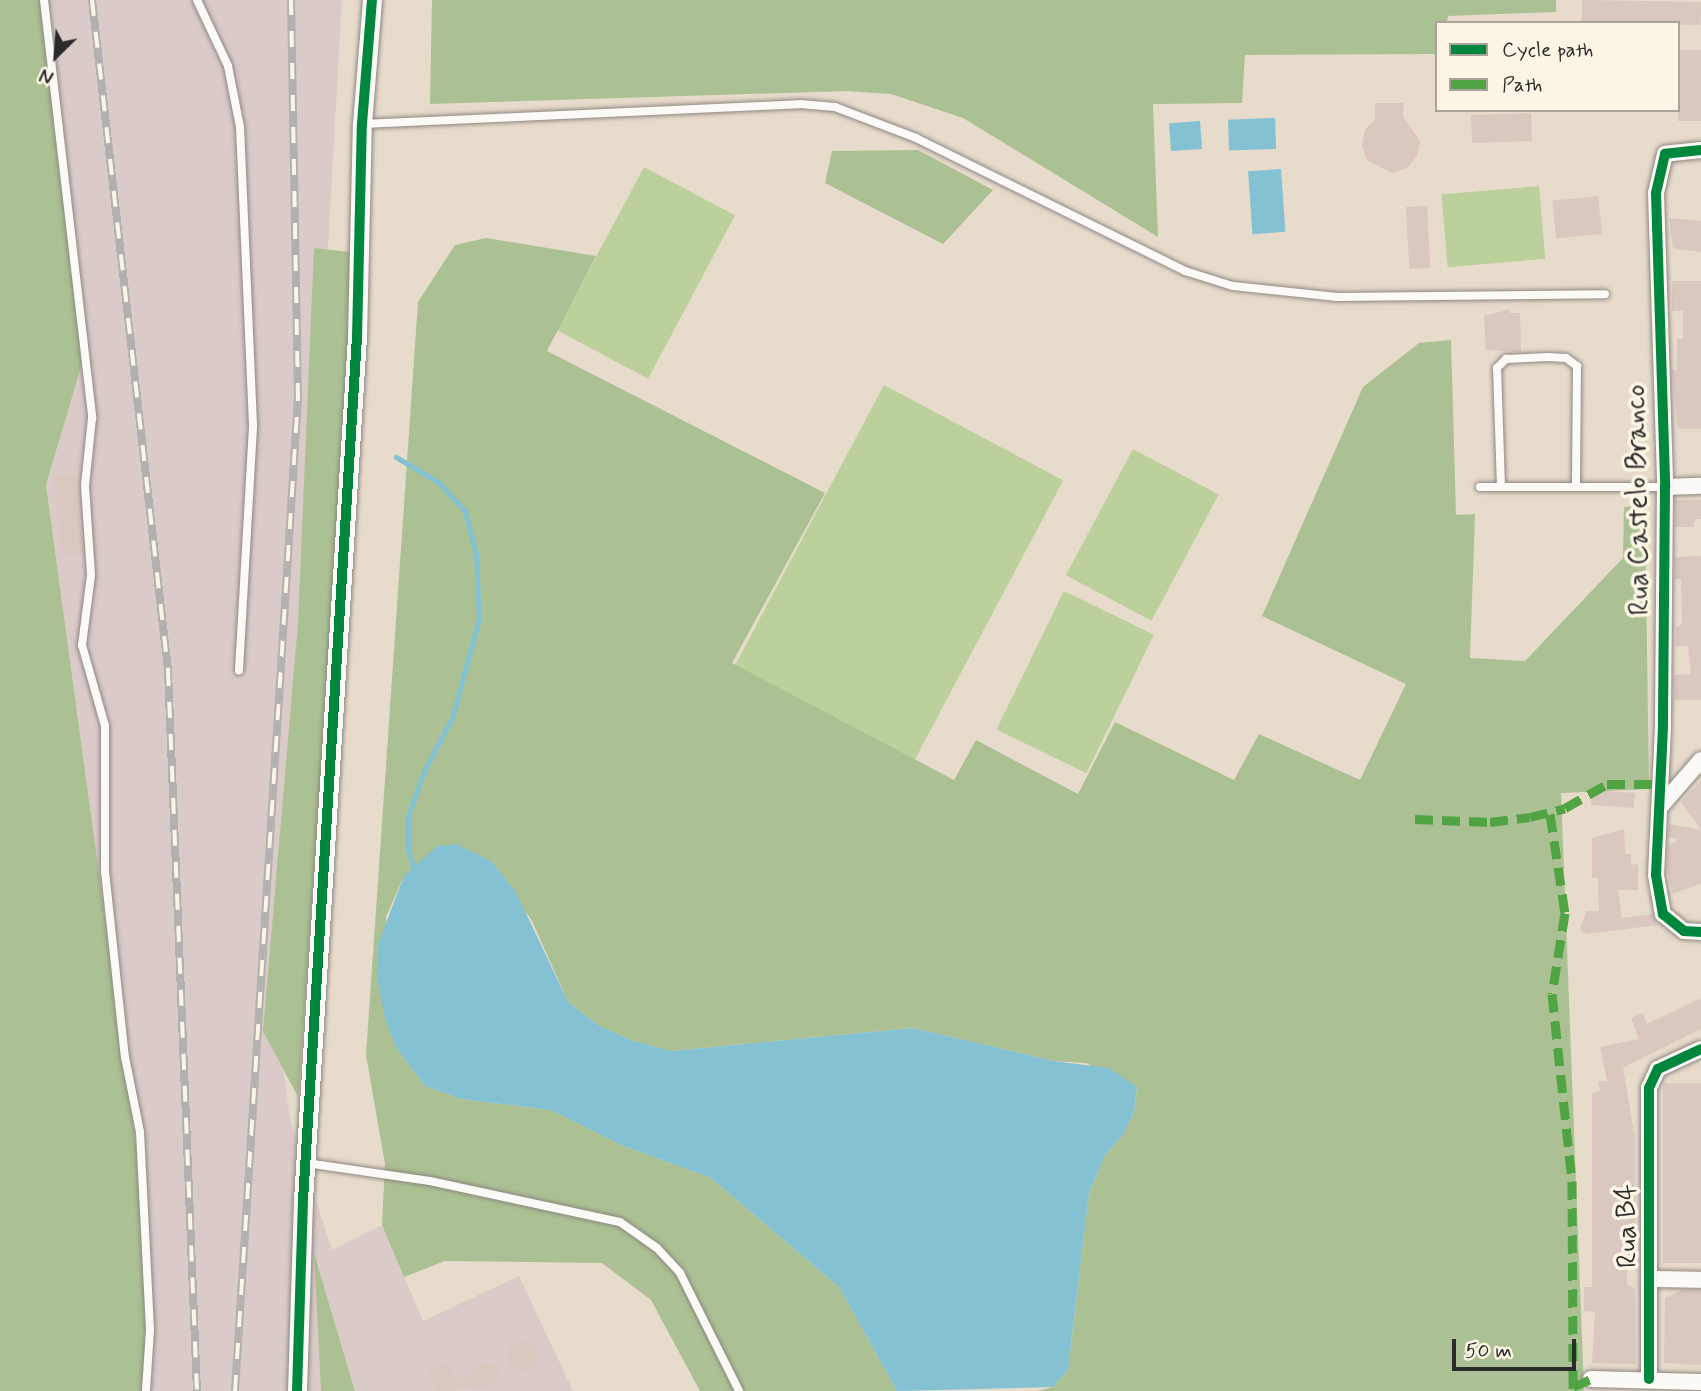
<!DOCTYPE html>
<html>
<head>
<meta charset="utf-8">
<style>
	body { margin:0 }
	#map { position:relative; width:1701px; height:1391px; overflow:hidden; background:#e7dbcb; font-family:Mynerve,sans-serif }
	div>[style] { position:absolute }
	.industrial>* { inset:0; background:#dbcbc8 }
	.green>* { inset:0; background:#bcd09c; transform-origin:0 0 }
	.forest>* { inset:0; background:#abc193 }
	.water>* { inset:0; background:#84c1d3; transform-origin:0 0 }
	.stream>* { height:5px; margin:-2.5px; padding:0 2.5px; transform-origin:2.5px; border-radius:2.5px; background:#84c1d3 }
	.building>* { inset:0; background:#dac7bf; transform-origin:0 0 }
	.round { border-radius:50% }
	.roads { filter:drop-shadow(0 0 2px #8e8881) drop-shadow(0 0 2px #8e8881) }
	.service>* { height:8px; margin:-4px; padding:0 4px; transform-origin:4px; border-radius:4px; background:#fbfaf7 }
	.minor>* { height:16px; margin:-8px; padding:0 8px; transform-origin:8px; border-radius:8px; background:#fbfaf7 }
	.tertiary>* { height:19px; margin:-9.5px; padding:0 9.5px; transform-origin:9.5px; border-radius:9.5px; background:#fbfaf7 }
	.rail>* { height:8px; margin-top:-4px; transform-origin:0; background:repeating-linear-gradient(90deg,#fcf5e5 0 16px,#b3b1af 0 32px); box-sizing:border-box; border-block:2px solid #b3b1af }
	.quiet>* { height:9px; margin-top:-4.5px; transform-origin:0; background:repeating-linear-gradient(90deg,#51a443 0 18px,transparent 0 27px) }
	.cycleway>* { height:10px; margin:-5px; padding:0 5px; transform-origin:5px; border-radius:5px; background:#00873e }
	span { translate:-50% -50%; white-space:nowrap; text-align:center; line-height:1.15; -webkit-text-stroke:7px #fcf5e5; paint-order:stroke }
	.street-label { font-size:28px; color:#2b2b2b }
	.legend { position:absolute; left:1435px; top:21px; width:245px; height:91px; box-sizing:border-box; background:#fcf5e5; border:2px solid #a8a49b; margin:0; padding:9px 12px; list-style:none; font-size:21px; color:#2b2b2b }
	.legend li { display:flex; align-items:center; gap:14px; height:35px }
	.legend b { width:35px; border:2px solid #a8a49b }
	.north { position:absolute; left:21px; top:21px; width:70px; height:70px; -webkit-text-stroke:5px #fcf5e5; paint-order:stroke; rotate:205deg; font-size:19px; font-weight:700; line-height:28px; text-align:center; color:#2b2b2b }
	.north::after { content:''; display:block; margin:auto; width:24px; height:32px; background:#2b2b2b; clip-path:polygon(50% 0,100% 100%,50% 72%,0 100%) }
	.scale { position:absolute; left:1452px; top:1339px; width:124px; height:32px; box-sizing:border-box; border:4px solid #2b2b2b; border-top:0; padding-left:9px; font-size:21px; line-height:24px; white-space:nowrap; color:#2b2b2b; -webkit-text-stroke:5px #fcf5e5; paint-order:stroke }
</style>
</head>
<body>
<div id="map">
	<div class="industrial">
		<div style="clip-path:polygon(44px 0,342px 0,282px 1055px,290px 1119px,332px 1250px,382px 1225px,423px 1321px,519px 1276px,573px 1391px,150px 1391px,137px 1152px,46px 485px,86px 350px)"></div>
	</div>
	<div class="green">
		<div style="left:644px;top:167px;width:103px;height:185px;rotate:28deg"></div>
		<div style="left:1539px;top:186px;width:73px;height:98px;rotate:85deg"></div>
		<div style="left:884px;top:385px;width:203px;height:317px;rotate:28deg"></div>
		<div style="left:1133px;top:449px;width:97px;height:143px;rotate:28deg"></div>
		<div style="left:1064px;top:591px;width:100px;height:154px;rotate:26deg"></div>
	</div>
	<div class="forest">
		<div style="clip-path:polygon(0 0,44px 0,86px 350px,46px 485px,137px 1152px,150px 1391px,0 1391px)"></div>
		<div style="clip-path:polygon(432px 0,1556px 0,1556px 12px,1448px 16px,1447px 23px,1437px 23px,1437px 54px,1245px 55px,1242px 103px,1153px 104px,1158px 237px,963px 118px,891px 94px,847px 91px,430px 104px)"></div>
		<div style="clip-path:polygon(918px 150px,993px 190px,943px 244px,825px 183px,832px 151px)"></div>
		<div style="clip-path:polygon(486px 238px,596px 256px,547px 351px,825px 493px,732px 663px,954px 780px,976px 740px,1078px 794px,1115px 722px,1234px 780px,1259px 734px,1360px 780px,1406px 684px,1262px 616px,1363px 387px,1419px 343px,1451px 340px,1456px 515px,1475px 514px,1470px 658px,1525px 661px,1623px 558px,1624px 507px,1645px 506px,1649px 789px,1561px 793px,1584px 1391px,1037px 1391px,1053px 1387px,1068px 1370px,1089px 1193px,1105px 1155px,1123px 1135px,1134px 1112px,1137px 1087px,1086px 1063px,1054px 1061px,913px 1028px,671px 1051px,630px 1040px,598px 1025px,568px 1002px,532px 921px,491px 861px,404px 876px,386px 917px,397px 1049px,425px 1086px,461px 1099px,551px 1110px,621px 1145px,711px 1178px,839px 1287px,897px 1391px,700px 1391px,651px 1300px,602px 1263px,445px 1261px,404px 1277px,382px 1225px,385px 1164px,366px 1055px,418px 302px,455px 245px)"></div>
		<div style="clip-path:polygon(314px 248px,359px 253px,298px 1097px,263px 1031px,298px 623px)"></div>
		<div style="clip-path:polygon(314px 1253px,354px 1388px,355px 1391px,321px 1391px)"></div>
	</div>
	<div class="water">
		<div style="left:1275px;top:118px;width:31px;height:47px;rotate:88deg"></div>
		<div style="left:1200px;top:121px;width:28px;height:31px;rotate:86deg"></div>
		<div style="left:1281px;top:169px;width:63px;height:33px;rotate:86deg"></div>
		<div style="clip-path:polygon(456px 844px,491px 861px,516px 892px,568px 1002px,598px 1025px,630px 1040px,671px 1051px,913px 1028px,1054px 1061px,1109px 1068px,1137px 1087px,1134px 1112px,1123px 1135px,1105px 1155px,1089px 1193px,1068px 1370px,1053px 1387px,897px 1391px,839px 1287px,711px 1178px,621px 1145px,551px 1110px,461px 1099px,425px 1086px,397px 1049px,385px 1019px,377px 978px,378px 944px,404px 876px,437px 846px)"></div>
	</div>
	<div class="stream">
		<div style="left:396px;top:457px;width:49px;rotate:30.8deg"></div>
		<div style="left:438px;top:482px;width:40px;rotate:47deg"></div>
		<div style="left:465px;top:511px;width:44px;rotate:75.7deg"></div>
		<div style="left:476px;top:554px;width:65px;rotate:87.4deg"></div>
		<div style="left:479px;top:619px;width:103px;rotate:105.3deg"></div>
		<div style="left:452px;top:718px;width:58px;rotate:117.9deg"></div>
		<div style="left:425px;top:769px;width:50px;rotate:109.9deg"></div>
		<div style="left:408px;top:816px;width:34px;rotate:90deg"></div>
		<div style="left:408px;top:850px;width:21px;rotate:73deg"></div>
	</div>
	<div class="building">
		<div style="left:1582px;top:0;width:119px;height:23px;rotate:1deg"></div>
		<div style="left:1701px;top:50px;width:71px;height:23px;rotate:90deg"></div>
		<div style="clip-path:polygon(1375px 103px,1404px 103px,1403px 117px,1420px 141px,1417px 156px,1407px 168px,1392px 173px,1367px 160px,1362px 145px,1365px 130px,1375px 119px)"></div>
		<div style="left:1531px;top:113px;width:28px;height:60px;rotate:88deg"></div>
		<div style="left:1598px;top:196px;width:38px;height:46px;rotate:84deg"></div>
		<div style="left:1427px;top:206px;width:62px;height:21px;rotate:87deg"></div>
		<div style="clip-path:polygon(1669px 218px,1701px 221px,1701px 252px,1673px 248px)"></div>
		<div style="clip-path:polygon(1672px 281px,1701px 281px,1701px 429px,1678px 429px,1672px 370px,1677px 370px,1677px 339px,1683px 339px,1683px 311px,1672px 311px)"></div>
		<div style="clip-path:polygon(1510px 309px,1510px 313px,1520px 313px,1521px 352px,1486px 350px,1484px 316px)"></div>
		<div style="left:75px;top:473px;width:81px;height:22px;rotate:84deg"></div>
		<div style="clip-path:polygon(1675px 500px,1701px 500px,1701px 519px,1695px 519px,1694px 527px,1675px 527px)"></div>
		<div style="clip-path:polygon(1701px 556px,1701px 700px,1674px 700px,1674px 675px,1691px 674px,1688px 646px,1676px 646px,1676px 628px,1682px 624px,1681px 579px,1675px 579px,1675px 557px)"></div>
		<div style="clip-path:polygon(1701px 781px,1701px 883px,1673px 894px,1667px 870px,1668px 846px,1678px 840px,1668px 836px,1669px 824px,1701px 830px,1681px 802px)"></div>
		<div style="left:1635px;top:793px;width:15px;height:43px;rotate:94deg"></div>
		<div style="clip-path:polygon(1624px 829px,1625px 854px,1631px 854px,1631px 865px,1638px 864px,1638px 890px,1618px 890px,1622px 918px,1652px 914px,1657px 925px,1587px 934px,1580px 930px,1586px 911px,1599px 911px,1598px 878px,1592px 878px,1592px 838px)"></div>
		<div style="clip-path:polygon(1701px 998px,1701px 1029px,1623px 1068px,1635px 1138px,1635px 1237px,1632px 1258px,1627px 1258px,1627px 1285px,1635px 1288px,1636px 1364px,1592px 1363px,1595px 1312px,1584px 1311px,1584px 1287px,1592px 1287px,1592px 1093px,1600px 1091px,1598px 1081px,1607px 1081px,1600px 1047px,1639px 1039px,1631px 1018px,1643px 1013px,1647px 1024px)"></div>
		<div style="left:1701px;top:1083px;width:180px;height:38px;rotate:90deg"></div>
		<div style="clip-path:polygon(1683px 1290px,1701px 1290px,1701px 1365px,1664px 1363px,1665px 1298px)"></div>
		<div class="round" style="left:507px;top:1341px;width:30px;height:30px"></div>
		<div style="clip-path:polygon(448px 1361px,459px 1386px,480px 1362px,498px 1366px,497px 1380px,487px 1390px,455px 1386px,457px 1391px,437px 1391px,428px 1370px)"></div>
	</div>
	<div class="roads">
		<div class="service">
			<div style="left:44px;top:0;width:421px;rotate:83.4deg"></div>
			<div style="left:92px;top:418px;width:68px;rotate:95.9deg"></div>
			<div style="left:85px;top:486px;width:89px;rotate:86.1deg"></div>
			<div style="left:91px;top:575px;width:71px;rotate:97.3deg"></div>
			<div style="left:82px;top:645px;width:84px;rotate:74.1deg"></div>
			<div style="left:105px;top:726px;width:145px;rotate:90deg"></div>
			<div style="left:105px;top:871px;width:187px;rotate:83.9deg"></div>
			<div style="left:125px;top:1057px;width:76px;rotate:78.7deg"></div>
			<div style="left:140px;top:1132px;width:198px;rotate:87.1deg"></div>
			<div style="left:150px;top:1330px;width:61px;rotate:93.8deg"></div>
			<div style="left:197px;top:0;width:73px;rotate:64.8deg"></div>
			<div style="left:228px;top:66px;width:62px;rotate:78.9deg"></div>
			<div style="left:240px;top:127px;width:300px;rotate:87.5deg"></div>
			<div style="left:253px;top:427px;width:244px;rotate:93.3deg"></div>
			<div style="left:362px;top:124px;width:438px;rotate:-2.6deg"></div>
			<div style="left:800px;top:104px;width:35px;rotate:5deg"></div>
			<div style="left:835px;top:107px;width:87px;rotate:20.9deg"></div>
			<div style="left:916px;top:138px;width:300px;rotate:26.3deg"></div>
			<div style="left:1185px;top:271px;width:50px;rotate:17.4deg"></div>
			<div style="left:1233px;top:286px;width:105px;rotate:6deg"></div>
			<div style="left:1337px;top:297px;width:268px;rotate:-0.6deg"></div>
			<div style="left:1480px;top:487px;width:185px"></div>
			<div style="left:1501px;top:487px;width:119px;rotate:-91.9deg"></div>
			<div style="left:1497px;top:368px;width:13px;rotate:-45deg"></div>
			<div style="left:1506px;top:359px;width:42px;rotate:-2.7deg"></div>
			<div style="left:1548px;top:357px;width:18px;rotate:3deg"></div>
			<div style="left:1566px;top:358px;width:14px;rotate:36deg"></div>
			<div style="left:1577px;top:366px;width:121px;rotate:90.5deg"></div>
			<div style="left:306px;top:1163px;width:125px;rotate:8.3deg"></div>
			<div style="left:430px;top:1181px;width:194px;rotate:12.2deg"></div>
			<div style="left:620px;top:1222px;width:45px;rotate:35.1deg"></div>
			<div style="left:657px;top:1248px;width:34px;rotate:47deg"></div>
			<div style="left:680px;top:1273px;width:132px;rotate:63.4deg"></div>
		</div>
		<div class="minor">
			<div style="left:1701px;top:150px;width:36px;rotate:174deg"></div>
			<div style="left:1665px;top:154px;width:40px;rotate:103deg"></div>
			<div style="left:1656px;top:193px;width:294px;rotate:88.2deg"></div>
			<div style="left:1665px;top:487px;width:240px;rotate:90.5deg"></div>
			<div style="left:1663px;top:727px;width:148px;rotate:92.7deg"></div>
			<div style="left:1656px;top:875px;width:40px;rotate:80deg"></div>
			<div style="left:1663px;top:914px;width:27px;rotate:39deg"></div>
			<div style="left:1684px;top:931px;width:17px;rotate:3deg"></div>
			<div style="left:1665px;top:487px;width:36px;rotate:-2deg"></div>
			<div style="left:1660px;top:807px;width:62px;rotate:-48.9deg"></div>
			<div style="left:1651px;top:1279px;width:50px;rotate:1.1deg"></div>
			<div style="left:1591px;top:1379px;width:110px;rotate:1.6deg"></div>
			<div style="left:1649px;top:1379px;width:291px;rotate:-90deg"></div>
			<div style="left:1649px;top:1088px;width:21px;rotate:-65deg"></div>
			<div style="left:1658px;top:1069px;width:47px;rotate:-24.9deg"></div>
		</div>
		<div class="tertiary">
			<div style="left:297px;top:1391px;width:191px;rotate:-88.2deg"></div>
			<div style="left:303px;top:1200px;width:864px;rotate:-86.42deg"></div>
			<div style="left:357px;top:338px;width:214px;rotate:-88.7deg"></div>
			<div style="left:362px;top:124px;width:124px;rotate:-85.4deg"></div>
		</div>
	</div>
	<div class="rail">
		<div style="left:92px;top:0;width:674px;rotate:83.53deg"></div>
		<div style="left:168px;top:670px;width:722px;rotate:87.7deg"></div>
		<div style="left:235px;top:1391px;width:994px;rotate:-86.37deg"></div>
		<div style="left:298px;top:399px;width:399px;rotate:-91deg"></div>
	</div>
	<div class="quiet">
		<div style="left:1550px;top:814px;width:100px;rotate:81.4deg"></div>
		<div style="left:1565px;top:913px;width:82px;rotate:99.1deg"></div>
		<div style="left:1552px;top:994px;width:188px;rotate:83.9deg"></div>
		<div style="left:1572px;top:1181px;width:210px;rotate:89.7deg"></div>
		<div style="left:1415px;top:819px;width:75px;rotate:2.3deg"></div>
		<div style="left:1490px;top:822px;width:40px;rotate:-7.1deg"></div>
		<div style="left:1530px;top:817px;width:36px;rotate:-14deg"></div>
		<div style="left:1565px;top:808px;width:48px;rotate:-29.7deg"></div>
		<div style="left:1607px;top:784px;width:54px"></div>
		<div style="left:1573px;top:1387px;width:20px;rotate:-24deg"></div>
	</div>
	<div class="cycleway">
		<div style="left:1701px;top:150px;width:36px;rotate:174deg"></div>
		<div style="left:1665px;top:154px;width:40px;rotate:103deg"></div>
		<div style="left:1656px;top:193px;width:294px;rotate:88.2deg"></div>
		<div style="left:1665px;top:487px;width:240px;rotate:90.5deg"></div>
		<div style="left:1663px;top:727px;width:148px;rotate:92.7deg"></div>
		<div style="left:1656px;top:875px;width:40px;rotate:80deg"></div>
		<div style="left:1663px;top:914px;width:27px;rotate:39deg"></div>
		<div style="left:1684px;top:931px;width:17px;rotate:3deg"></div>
		<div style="left:1649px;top:1379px;width:291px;rotate:-90deg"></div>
		<div style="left:1649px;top:1088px;width:21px;rotate:-65deg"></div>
		<div style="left:1658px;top:1069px;width:47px;rotate:-24.9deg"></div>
		<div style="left:297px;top:1391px;width:191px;rotate:-88.2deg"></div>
		<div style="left:303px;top:1200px;width:864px;rotate:-86.42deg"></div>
		<div style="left:357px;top:338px;width:214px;rotate:-88.7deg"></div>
		<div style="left:362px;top:124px;width:124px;rotate:-85.4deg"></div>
	</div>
	<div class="street-label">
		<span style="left:1639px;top:500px;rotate:-91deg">Rua Castelo Branco</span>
		<span style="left:1628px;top:1226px;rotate:-91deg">Rua B4</span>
	</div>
	<ul class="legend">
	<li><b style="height:9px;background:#00873e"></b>Cycle path</li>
	<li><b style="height:9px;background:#51a443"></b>Path</li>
	</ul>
	<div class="north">N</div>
	<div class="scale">50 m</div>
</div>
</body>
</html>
